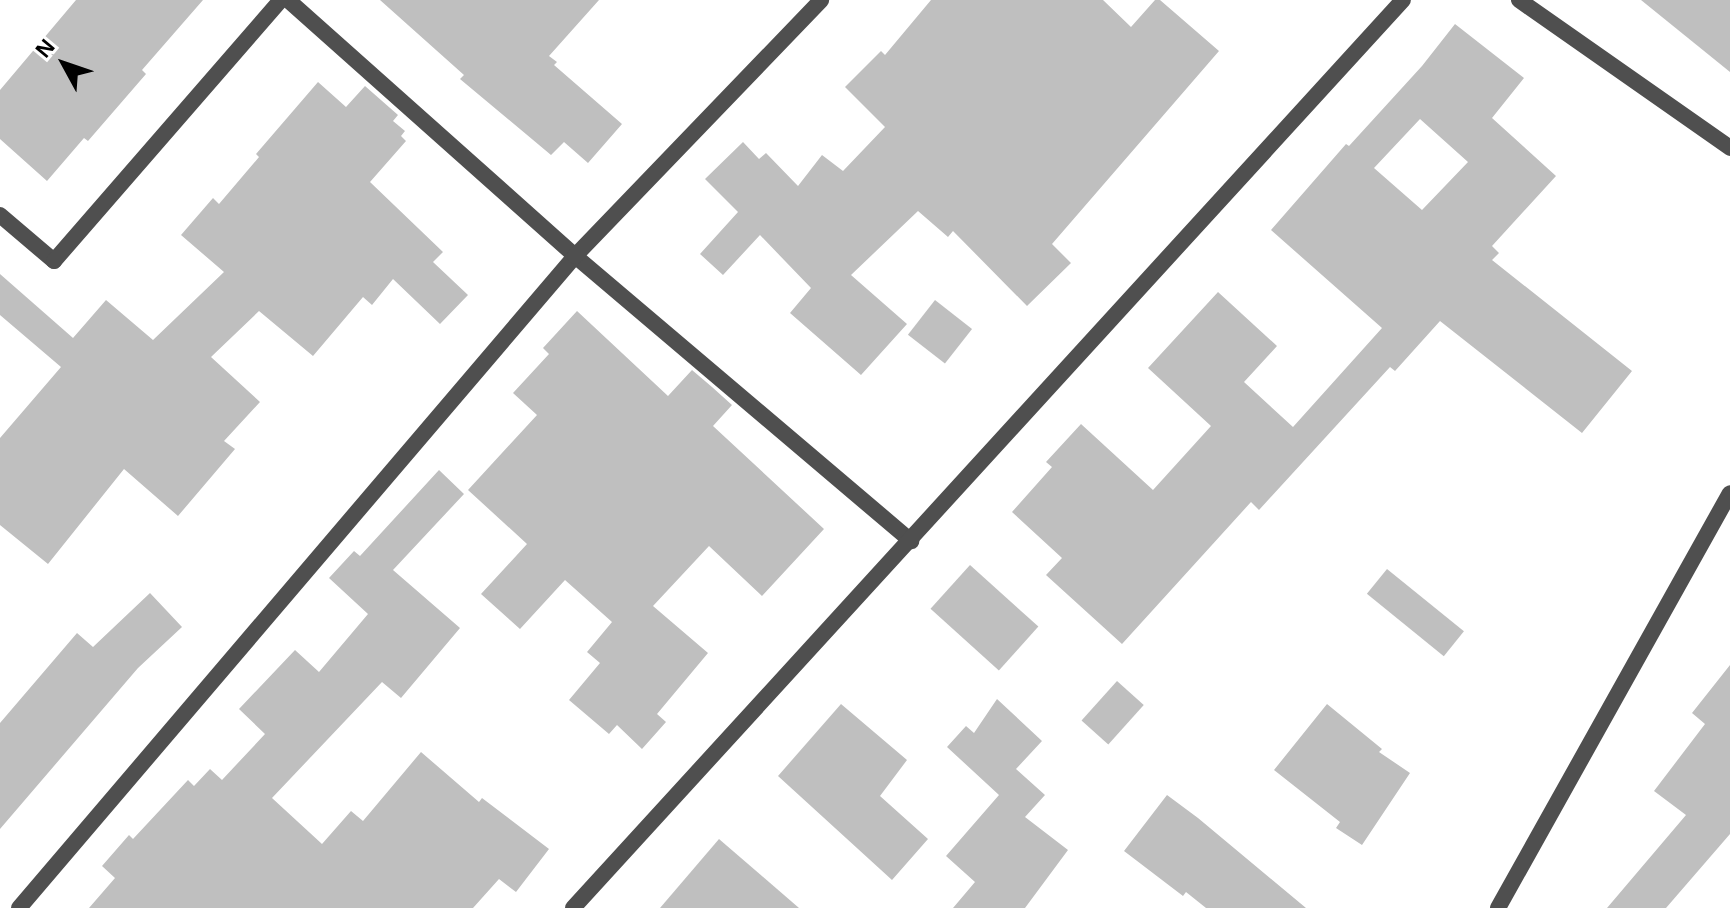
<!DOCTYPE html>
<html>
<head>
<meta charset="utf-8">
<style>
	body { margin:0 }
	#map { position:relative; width:1730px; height:908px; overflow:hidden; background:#fff; font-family:Arial,sans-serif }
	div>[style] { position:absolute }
	.building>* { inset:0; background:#bfbfbf; transform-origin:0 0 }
	.street>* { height:16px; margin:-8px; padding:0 8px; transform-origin:8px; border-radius:8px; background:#4f4f4f }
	span { translate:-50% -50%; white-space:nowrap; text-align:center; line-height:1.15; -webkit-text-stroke:7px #fff; paint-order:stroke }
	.north { position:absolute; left:24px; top:24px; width:80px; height:80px; -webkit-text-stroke:6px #fff; paint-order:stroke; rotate:310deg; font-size:22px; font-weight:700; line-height:32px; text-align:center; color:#000 }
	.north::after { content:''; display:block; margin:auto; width:28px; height:36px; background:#000; clip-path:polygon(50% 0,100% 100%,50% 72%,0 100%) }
</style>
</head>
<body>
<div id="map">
	<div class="building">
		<div style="clip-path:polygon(76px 0,203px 0,142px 70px,146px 74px,88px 141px,84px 138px,47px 181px,0 139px,0 90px)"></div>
		<div style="clip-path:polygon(380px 0,599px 0,549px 56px,557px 62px,554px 65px,622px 124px,588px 163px,564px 142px,551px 155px,460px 79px,464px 75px)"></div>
		<div style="clip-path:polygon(931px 0,1103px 0,1131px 27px,1155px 0,1160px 0,1219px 51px,1052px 244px,1071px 263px,1027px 306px,953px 231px,948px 237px,918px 211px,851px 275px,907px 324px,861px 375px,790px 313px,811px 288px,760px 235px,723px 275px,700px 254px,738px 212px,705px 179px,743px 142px,759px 159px,766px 153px,798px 186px,822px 155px,843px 171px,885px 127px,845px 87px,881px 51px,885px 55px)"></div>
		<div style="clip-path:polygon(1641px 0,1730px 0,1730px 72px)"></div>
		<div style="clip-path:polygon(evenodd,1455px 24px,1524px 78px,1492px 118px,1556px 176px,1492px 246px,1499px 253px,1492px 260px,1632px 371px,1582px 433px,1440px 321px,1395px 371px,1390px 367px,1259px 510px,1251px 502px,1122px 644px,1046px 575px,1062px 558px,1012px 512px,1052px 467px,1046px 462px,1081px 424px,1153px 490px,1211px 426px,1148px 368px,1218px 292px,1277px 346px,1244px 382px,1293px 427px,1382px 328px,1271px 230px,1346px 144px,1349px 146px,1422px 66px,1455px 24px,1420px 119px,1468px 162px,1422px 210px,1374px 168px,1420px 119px)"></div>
		<div style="clip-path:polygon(318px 82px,346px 107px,365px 86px,398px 115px,393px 121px,405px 131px,401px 136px,406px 141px,370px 182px,443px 252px,433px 262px,468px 295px,440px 324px,393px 279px,372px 305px,363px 297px,313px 356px,259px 311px,211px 357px,260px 402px,224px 441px,235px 449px,178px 516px,124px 469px,48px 564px,0 525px,0 438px,61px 367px,0 315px,0 274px,73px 338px,106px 300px,153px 340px,224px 272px,181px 235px,213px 198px,219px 204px,259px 157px,256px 154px)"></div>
		<div style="left:935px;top:300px;width:47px;height:44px;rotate:38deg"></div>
		<div style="clip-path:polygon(577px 311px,668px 396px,692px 370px,712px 387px,732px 405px,713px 426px,824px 529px,762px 596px,709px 546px,653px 606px,708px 653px,657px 714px,666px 722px,642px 749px,617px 725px,609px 734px,569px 700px,600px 663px,587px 652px,612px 622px,565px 580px,520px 629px,481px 594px,527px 544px,468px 490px,537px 415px,513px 393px,549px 354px,543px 348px)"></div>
		<div style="clip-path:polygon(439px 470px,464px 494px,393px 570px,460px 628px,401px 698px,382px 682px,272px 798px,322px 844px,351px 811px,363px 821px,421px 752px,479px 802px,482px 798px,549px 849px,516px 892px,499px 879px,473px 908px,89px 908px,115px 878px,102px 866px,129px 835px,133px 839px,188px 780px,194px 786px,210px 769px,222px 780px,265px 734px,239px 709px,295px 650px,319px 672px,368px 614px,329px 578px,354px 551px,360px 556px)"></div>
		<div style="left:970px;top:565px;width:92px;height:59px;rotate:42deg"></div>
		<div style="left:1387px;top:569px;width:99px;height:32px;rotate:39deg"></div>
		<div style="clip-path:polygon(150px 593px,182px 627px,138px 668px,0 829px,0 723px,77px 633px,93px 647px)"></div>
		<div style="clip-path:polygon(1730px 665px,1730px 834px,1666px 908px,1607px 908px,1686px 815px,1654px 791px,1705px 724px,1692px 713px)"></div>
		<div style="left:1117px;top:681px;width:36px;height:53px;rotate:42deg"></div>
		<div style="clip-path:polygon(997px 699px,1042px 741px,1016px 769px,1045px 795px,1025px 817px,1068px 850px,1025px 908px,953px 908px,975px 882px,946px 856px,999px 795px,947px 747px,966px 726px,974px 733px)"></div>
		<div style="clip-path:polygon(841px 704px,907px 760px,880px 796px,928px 839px,892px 880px,778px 776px)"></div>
		<div style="clip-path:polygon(1327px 704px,1382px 749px,1379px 752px,1410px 773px,1362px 845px,1336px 828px,1340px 822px,1274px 770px)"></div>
		<div style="clip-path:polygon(1167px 795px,1198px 818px,1306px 908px,1206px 908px,1186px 892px,1183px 896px,1124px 851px)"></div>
		<div style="clip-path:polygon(719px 839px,799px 908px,660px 908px)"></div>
	</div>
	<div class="street">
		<div style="left:288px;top:0;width:385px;rotate:41.7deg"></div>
		<div style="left:575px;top:256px;width:441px;rotate:40.3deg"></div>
		<div style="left:1519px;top:0;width:258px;rotate:35deg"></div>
		<div style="left:0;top:215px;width:71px;rotate:40.4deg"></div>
		<div style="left:54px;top:261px;width:346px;rotate:-49deg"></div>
		<div style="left:19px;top:908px;width:857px;rotate:-49.54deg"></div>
		<div style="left:575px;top:256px;width:355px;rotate:-46.1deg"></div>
		<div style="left:573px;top:908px;width:1230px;rotate:-47.57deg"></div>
		<div style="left:1498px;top:908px;width:475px;rotate:-60.8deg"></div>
	</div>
	<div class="north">N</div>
</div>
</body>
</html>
